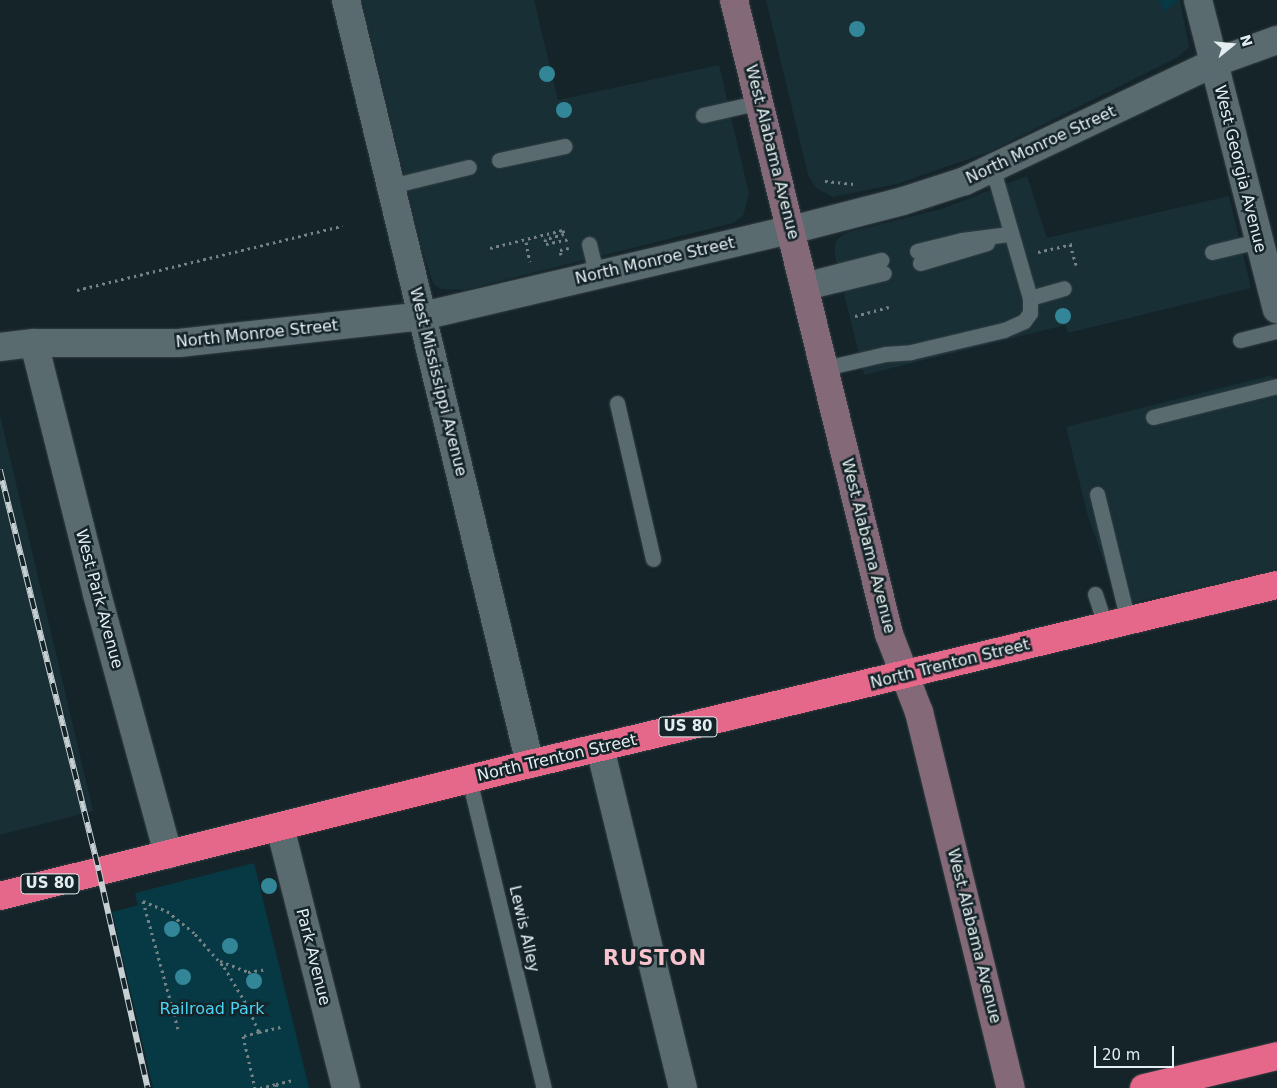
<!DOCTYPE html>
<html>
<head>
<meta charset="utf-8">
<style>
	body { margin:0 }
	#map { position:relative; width:1277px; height:1088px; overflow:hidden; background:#152429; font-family:"DejaVu Sans",sans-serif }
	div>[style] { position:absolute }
	.built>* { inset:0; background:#172f35 }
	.green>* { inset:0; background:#063943 }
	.path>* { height:3px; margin-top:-1.5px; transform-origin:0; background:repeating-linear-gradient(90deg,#768286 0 2.5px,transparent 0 6.5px) }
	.roads { filter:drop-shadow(0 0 1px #343f42) drop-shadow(0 0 1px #343f42) }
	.lane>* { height:15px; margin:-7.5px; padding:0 7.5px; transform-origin:7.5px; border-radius:7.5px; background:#5a6b70 }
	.street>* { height:28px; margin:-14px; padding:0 14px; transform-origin:14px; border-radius:14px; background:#5a6b70 }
	.secondary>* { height:28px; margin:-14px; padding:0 14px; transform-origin:14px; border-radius:14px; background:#846a78 }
	.highway>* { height:28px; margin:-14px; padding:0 14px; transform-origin:14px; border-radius:14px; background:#e5688b }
	.rail>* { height:5.5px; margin-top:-2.75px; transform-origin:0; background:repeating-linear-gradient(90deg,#152429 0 11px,#c6d0d3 0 22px); box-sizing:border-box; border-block:1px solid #c6d0d3 }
	.trees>* { width:16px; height:16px; margin:-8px; border-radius:50%; background:#338598 }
	span { translate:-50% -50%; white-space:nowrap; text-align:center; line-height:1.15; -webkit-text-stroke:5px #152429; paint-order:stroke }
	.shield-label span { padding:1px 4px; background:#152429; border:1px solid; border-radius:4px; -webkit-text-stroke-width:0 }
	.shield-label { font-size:15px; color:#e4eef0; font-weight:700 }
	.street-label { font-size:16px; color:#e4eef0 }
	.park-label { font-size:16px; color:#4bd4f3 }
	.district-label { font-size:21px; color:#f7c4ce; font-weight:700; letter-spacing:1px }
	.north { position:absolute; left:1207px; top:20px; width:50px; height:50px; -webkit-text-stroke:4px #152429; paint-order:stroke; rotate:73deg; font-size:14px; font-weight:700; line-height:20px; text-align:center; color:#e4eef0 }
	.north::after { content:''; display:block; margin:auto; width:18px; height:22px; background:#e4eef0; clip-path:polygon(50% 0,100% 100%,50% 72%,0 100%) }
	.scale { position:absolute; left:1094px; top:1046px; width:80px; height:22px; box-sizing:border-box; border:2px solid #e4eef0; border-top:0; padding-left:6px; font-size:15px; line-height:18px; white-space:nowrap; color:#e4eef0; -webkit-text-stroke:4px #152429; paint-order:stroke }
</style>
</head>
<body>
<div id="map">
	<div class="built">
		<div style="clip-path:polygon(362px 0,534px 0,558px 100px,719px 65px,749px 194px,743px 216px,733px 223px,464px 290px,440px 289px,433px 283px,423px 252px)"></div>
		<div style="clip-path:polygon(766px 0,1180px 0,1189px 47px,1178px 57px,989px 152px,897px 184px,833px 197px,816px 188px,808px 175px)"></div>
		<div style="clip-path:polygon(1027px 176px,1047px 238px,1229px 196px,1251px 288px,1068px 333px,1065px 325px,864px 375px,836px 261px,834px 247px,837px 240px,845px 233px,941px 209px)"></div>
		<div style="clip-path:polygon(1272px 375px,1277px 394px,1277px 569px,1119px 606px,1087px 513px,1066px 427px)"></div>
		<div style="clip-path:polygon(0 415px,93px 811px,0 835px)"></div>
	</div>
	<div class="green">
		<div style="clip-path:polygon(1159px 0,1178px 0,1164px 12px)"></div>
		<div style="clip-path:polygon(254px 863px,309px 1088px,153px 1088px,112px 912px,138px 905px,135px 893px)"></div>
	</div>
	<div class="path">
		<div style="left:825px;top:181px;width:29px;rotate:6deg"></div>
		<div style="left:526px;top:242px;width:20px;rotate:79deg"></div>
		<div style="left:1070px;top:244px;width:22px;rotate:74deg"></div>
		<div style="left:490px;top:248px;width:75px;rotate:-13.9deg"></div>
		<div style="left:563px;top:230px;width:4px;rotate:76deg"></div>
		<div style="left:564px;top:234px;width:20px;rotate:165deg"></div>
		<div style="left:545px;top:239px;width:5px;rotate:79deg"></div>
		<div style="left:546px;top:244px;width:24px;rotate:-12deg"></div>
		<div style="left:1038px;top:252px;width:39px;rotate:-13deg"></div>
		<div style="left:561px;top:255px;width:5px;rotate:-101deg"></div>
		<div style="left:560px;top:250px;width:9px;rotate:-13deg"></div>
		<div style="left:77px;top:290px;width:273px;rotate:-13.6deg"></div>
		<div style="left:855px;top:316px;width:35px;rotate:-15deg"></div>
		<div style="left:143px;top:901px;width:26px;rotate:23deg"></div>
		<div style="left:167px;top:911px;width:36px;rotate:39deg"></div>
		<div style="left:195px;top:934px;width:44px;rotate:48.7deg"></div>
		<div style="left:224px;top:967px;width:44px;rotate:58.8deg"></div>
		<div style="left:247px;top:1005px;width:30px;rotate:66deg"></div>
		<div style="left:259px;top:1032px;width:16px;rotate:166deg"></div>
		<div style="left:243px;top:1036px;width:53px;rotate:77deg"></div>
		<div style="left:143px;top:901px;width:133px;rotate:74.7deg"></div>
		<div style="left:220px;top:961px;width:30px;rotate:21deg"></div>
		<div style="left:248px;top:972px;width:18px;rotate:-9deg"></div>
		<div style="left:259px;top:1032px;width:23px;rotate:-13deg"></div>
		<div style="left:276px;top:1084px;width:18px;rotate:-13deg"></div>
		<div style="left:260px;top:1088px;width:16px;rotate:-14deg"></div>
		<div style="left:276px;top:1084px;width:4px;rotate:76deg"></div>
	</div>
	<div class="roads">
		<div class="lane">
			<div style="left:703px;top:115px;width:58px;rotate:-12.8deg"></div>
			<div style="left:499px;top:160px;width:67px;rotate:-12deg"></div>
			<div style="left:391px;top:186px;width:80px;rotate:-13.7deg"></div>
			<div style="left:589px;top:244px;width:32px;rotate:76deg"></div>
			<div style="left:917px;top:251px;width:46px;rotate:-13.7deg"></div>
			<div style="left:962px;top:240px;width:47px;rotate:-7.3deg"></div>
			<div style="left:1212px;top:252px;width:47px;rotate:-13.4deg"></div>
			<div style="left:920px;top:263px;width:70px;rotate:-16.6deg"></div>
			<div style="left:803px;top:280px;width:81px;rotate:-14.4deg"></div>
			<div style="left:806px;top:292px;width:80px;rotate:-13.7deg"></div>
			<div style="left:1030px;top:298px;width:35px;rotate:-16deg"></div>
			<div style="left:1240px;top:340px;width:38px;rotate:-14deg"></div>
			<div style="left:825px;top:368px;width:62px;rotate:-13.1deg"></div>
			<div style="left:885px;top:354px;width:26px;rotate:-4deg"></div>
			<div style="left:911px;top:352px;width:96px;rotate:-13.3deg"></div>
			<div style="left:1004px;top:330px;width:22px;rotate:-24deg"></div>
			<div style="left:1024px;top:321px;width:10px;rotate:-53deg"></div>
			<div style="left:1030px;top:313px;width:15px;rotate:-90deg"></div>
			<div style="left:1030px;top:298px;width:133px;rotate:-106.1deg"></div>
			<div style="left:617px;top:403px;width:160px;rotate:77deg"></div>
			<div style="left:1153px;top:417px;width:128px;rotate:-14deg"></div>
			<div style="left:1097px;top:494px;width:131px;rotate:76.3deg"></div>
			<div style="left:1095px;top:594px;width:35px;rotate:72deg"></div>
			<div style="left:469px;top:779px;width:318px;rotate:76.4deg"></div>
		</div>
		<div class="street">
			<div style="left:346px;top:0;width:786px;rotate:76.46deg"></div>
			<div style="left:1198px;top:0;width:319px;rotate:75.7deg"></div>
			<div style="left:34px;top:343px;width:259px;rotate:75.9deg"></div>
			<div style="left:97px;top:594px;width:270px;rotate:74.7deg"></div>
			<div style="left:0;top:347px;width:34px;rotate:-7deg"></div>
			<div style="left:34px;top:343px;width:145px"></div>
			<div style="left:179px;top:343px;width:245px;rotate:-6.3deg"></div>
			<div style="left:423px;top:316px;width:378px;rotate:-13.2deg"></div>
			<div style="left:791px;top:230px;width:116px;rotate:-14.5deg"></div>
			<div style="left:903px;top:201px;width:65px;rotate:-17.9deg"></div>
			<div style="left:965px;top:181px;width:275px;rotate:-25.4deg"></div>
			<div style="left:1213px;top:63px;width:68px;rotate:-19.8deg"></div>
			<div style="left:600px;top:748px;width:350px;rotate:76.3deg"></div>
			<div style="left:280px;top:827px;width:269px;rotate:75.8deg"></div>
		</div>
		<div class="secondary">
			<div style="left:734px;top:0;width:653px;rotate:76.26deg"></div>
			<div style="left:889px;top:634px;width:84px;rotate:69deg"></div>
			<div style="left:919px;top:712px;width:387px;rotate:76.3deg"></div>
		</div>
		<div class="highway">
			<div style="left:0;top:896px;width:546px;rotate:-13.99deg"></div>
			<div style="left:530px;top:764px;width:768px;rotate:-13.48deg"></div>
			<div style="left:1144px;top:1088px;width:137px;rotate:-13.5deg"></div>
		</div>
	</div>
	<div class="rail">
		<div style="left:0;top:470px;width:413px;rotate:76.1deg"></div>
		<div style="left:99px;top:871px;width:222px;rotate:77.3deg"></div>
	</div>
	<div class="trees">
		<div style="left:857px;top:29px"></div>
		<div style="left:547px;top:74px"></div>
		<div style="left:564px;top:110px"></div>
		<div style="left:1063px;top:316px"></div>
		<div style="left:269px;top:886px"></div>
		<div style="left:172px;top:929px"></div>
		<div style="left:230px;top:946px"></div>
		<div style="left:183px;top:977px"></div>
		<div style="left:254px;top:981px"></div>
	</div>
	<div class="shield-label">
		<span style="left:688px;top:727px">US 80</span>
		<span style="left:50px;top:884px">US 80</span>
	</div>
	<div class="street-label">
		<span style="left:1041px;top:145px;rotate:-25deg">North Monroe Street</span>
		<span style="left:772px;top:152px;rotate:76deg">West Alabama Avenue</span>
		<span style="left:1240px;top:169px;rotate:76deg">West Georgia Avenue</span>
		<span style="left:655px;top:261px;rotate:-13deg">North Monroe Street</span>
		<span style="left:257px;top:334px;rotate:-6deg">North Monroe Street</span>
		<span style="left:438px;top:382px;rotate:76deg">West Mississippi Avenue</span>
		<span style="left:868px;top:546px;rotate:76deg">West Alabama Avenue</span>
		<span style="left:99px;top:599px;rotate:75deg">West Park Avenue</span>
		<span style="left:950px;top:664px;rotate:-14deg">North Trenton Street</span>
		<span style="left:557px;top:758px;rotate:-13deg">North Trenton Street</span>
		<span style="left:524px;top:929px;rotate:77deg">Lewis Alley</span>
		<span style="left:974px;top:936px;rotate:76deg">West Alabama Avenue</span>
		<span style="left:313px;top:957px;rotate:76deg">Park Avenue</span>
	</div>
	<div class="park-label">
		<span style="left:212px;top:1009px">Railroad Park</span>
	</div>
	<div class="district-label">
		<span style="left:655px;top:958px">RUSTON</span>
	</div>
	<div class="north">N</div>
	<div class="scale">20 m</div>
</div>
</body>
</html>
